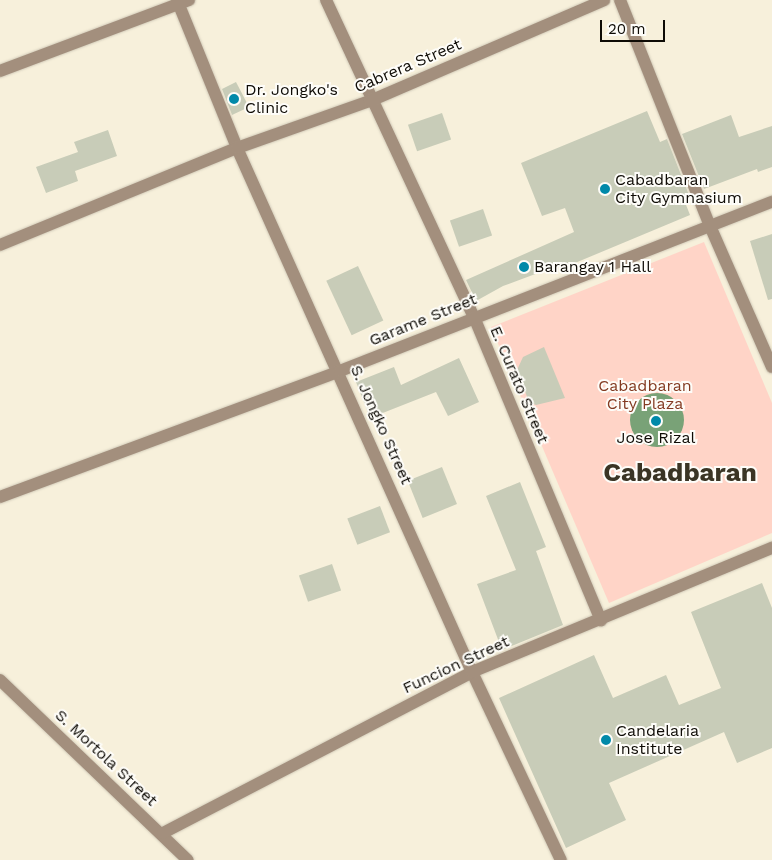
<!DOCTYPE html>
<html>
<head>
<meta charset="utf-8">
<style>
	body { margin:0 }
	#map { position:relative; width:772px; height:860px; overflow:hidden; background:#f7f0db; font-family:"Work Sans",sans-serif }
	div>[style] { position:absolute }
	.green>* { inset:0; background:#ffd4c7 }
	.water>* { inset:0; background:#79a277 }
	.round { border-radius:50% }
	.building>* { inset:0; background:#c8ccb8; transform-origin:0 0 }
	.roads { filter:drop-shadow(0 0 1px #d2cbb9) drop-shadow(0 0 1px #d2cbb9) }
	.minor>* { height:12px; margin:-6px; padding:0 6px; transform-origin:6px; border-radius:6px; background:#a38f7d }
	.dots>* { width:14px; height:14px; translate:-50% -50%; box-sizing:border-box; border:2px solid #fefdf9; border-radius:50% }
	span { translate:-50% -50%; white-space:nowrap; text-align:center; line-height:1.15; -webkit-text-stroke:4px #fefdf9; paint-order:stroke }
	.street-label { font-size:16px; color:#0e0b05 }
	.poi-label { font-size:16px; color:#0e0b05 }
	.left { translate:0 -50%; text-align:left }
	.park-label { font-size:16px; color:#833a21 }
	.town-label { font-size:26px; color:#3b3525; font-weight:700 }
	.scale { position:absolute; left:600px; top:20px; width:65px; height:22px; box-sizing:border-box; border:2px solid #0e0b05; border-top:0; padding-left:6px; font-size:15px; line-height:18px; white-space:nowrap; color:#0e0b05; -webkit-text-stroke:4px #fefdf9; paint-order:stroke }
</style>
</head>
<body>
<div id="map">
	<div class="green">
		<div style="clip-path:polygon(704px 242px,772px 403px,772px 533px,609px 603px,491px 327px)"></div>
	</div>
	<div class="water">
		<div class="round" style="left:630px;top:393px;width:54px;height:54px"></div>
	</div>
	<div class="building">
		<div style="clip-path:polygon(236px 82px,249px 107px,232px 115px,222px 89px)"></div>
		<div style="clip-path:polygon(647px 111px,660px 142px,667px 139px,689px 195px,683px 197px,690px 215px,563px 268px,562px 264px,503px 286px,476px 301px,466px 280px,574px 232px,565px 208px,542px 216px,521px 163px)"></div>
		<div style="left:442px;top:113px;width:28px;height:36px;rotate:71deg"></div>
		<div style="clip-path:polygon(731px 115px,739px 137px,772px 126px,772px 167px,758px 172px,757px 169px,704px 189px,682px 134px)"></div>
		<div style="clip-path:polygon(108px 130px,117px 156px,75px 171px,78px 181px,46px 193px,36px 167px,78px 152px,74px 142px)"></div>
		<div style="left:483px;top:209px;width:28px;height:35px;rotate:71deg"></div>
		<div style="clip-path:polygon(772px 234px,772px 299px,768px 300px,750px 241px)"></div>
		<div style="left:358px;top:266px;width:60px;height:35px;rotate:65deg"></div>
		<div style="clip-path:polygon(544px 347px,565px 398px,536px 405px,529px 402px,517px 370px,523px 357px)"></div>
		<div style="clip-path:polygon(459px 358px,479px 402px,448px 416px,436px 392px,370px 418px,356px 382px,394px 367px,401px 385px)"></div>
		<div style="left:442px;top:467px;width:40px;height:37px;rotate:68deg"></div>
		<div style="clip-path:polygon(520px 482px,546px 547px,536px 551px,563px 625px,502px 650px,477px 584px,516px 570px,486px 496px)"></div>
		<div style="left:380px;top:506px;width:28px;height:35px;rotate:69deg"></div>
		<div style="left:332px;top:564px;width:28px;height:35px;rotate:71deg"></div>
		<div style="clip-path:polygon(762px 583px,772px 608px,772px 748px,737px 763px,724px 732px,609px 783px,626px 820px,566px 848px,499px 698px,594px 655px,613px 698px,666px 675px,679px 705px,721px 688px,691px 612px)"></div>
	</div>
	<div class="roads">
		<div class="minor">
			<div style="left:177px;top:0;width:160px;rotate:67.9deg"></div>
			<div style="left:237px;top:148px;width:574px;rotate:65.85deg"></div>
			<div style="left:472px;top:672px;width:208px;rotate:64.7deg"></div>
			<div style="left:326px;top:0;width:350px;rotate:65deg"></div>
			<div style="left:474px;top:317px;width:329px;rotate:67.3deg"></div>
			<div style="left:620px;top:0;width:243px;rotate:68.3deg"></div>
			<div style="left:710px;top:226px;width:154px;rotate:66.3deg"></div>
			<div style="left:0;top:71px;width:202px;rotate:-20.6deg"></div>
			<div style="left:0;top:245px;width:256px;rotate:-22.3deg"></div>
			<div style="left:237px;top:148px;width:141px;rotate:-19.5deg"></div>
			<div style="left:370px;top:101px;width:255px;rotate:-23.3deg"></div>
			<div style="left:0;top:497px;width:363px;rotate:-20.3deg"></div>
			<div style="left:340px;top:371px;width:464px;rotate:-21.4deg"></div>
			<div style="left:0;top:680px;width:260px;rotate:43.8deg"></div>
			<div style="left:163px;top:833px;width:348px;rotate:-27.5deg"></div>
			<div style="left:472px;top:672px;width:325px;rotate:-22.5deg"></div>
		</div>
	</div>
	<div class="dots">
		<div style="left:234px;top:99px;background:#0089a9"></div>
		<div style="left:605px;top:189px;background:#0089a9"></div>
		<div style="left:524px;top:267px;background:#0089a9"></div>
		<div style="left:656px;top:421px;background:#0089a9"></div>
		<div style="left:606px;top:740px;background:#0089a9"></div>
	</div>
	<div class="street-label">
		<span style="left:408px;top:66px;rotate:-23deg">Cabrera Street</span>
		<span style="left:423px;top:320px;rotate:-22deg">Garame Street</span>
		<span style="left:519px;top:385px;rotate:67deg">E. Curato Street</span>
		<span style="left:381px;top:425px;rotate:66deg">S. Jongko Street</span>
		<span style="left:456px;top:665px;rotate:-25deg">Funcion Street</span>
		<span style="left:106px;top:758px;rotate:43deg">S. Mortola Street</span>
	</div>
	<div class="poi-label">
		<span class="left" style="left:245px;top:99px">Dr. Jongko's<br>Clinic</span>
		<span class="left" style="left:615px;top:189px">Cabadbaran<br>City Gymnasium</span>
		<span class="left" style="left:534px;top:267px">Barangay 1 Hall</span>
		<span style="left:656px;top:438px">Jose Rizal</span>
		<span class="left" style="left:616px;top:740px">Candelaria<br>Institute</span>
	</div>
	<div class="park-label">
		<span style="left:645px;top:395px">Cabadbaran<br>City Plaza</span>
	</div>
	<div class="town-label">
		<span style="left:680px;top:473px">Cabadbaran</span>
	</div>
	<div class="scale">20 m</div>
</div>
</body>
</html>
